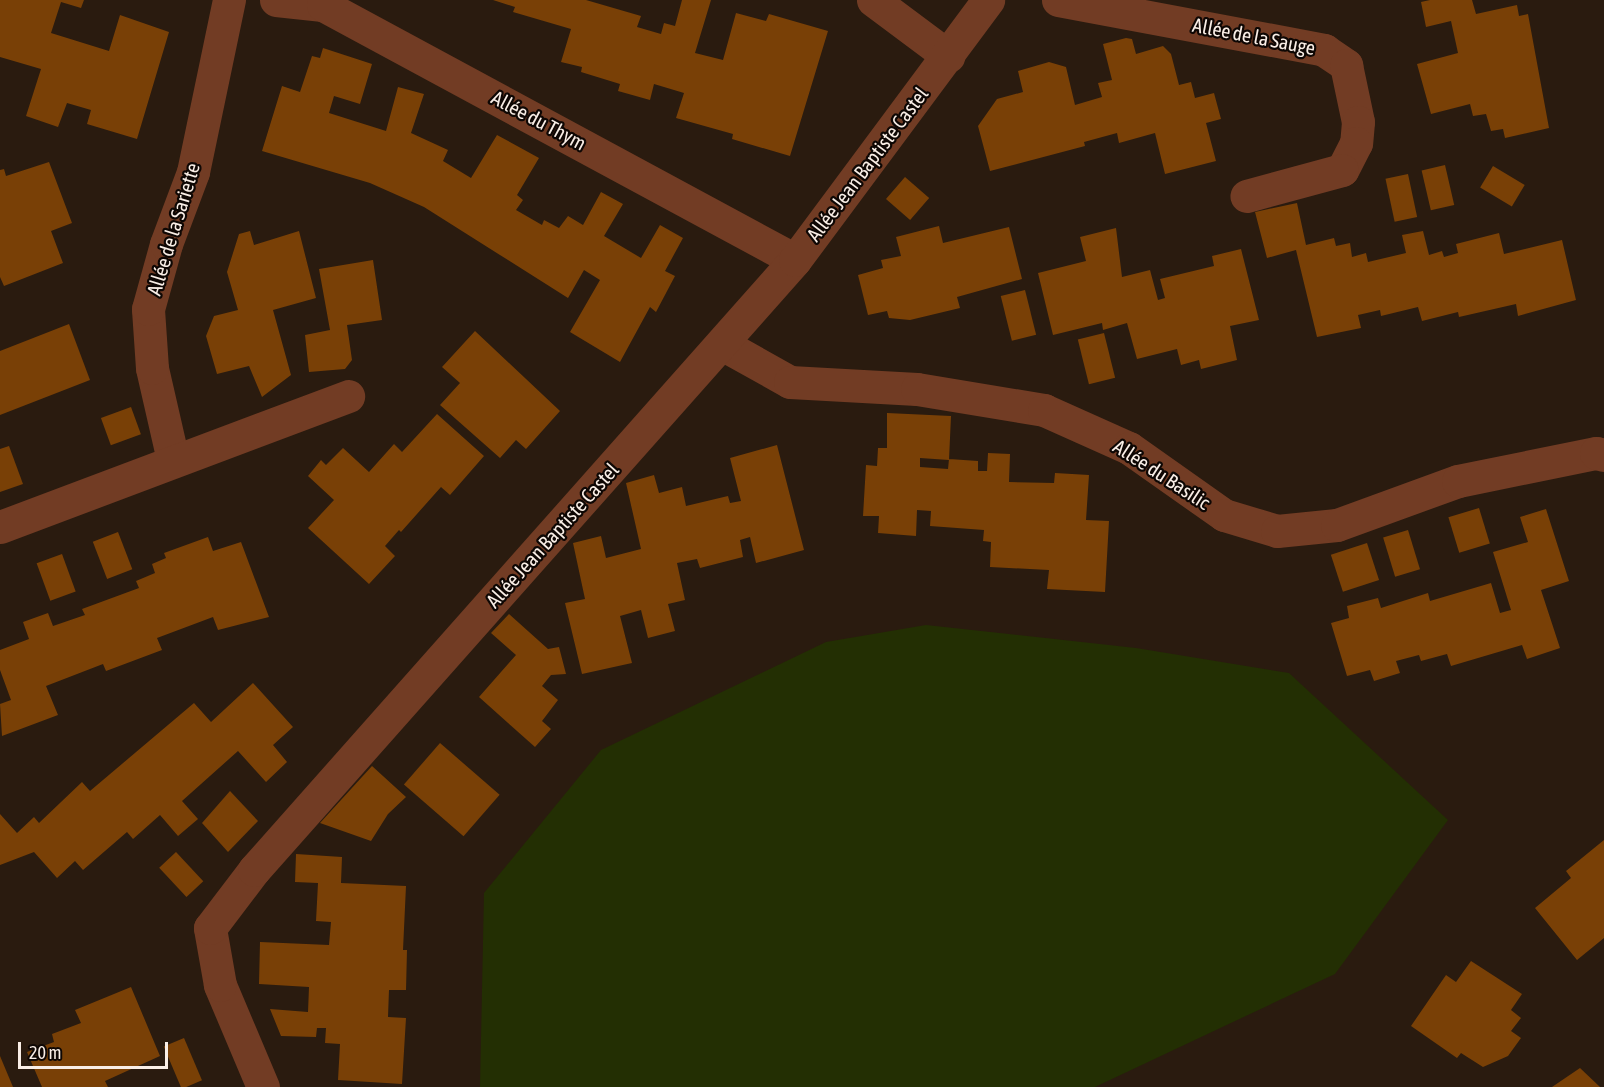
<!DOCTYPE html>
<html>
<head>
<meta charset="utf-8">
<style>
	body { margin:0 }
	#map { position:relative; width:1604px; height:1087px; overflow:hidden; background:#2a1b0f; font-family:"Asap Condensed",sans-serif }
	div>[style] { position:absolute }
	.green>* { inset:0; background:#232f03 }
	.building>* { inset:0; background:#794006; transform-origin:0 0 }
	.minor>* { height:33px; margin:-16.5px; padding:0 16.5px; transform-origin:16.5px; border-radius:16.5px; background:#723c24 }
	span { translate:-50% -50%; white-space:nowrap; text-align:center; line-height:1.15; -webkit-text-stroke:4.5px #0e0704; paint-order:stroke }
	.street-label { font-size:20px; color:#f9eee6 }
	.scale { position:absolute; left:18px; top:1042px; width:150px; height:27px; box-sizing:border-box; border:3px solid #f9eee6; border-top:0; padding-left:8px; font-size:18px; line-height:21px; white-space:nowrap; color:#f9eee6; -webkit-text-stroke:4px #0e0704; paint-order:stroke }
</style>
</head>
<body>
<div id="map">
	<div class="green">
		<div style="clip-path:polygon(926px 625px,1136px 648px,1289px 673px,1448px 820px,1335px 974px,1095px 1087px,480px 1087px,484px 893px,601px 750px,826px 642px)"></div>
	</div>
	<div class="building">
		<div style="clip-path:polygon(0 0,84px 0,81px 8px,61px 2px,51px 33px,109px 51px,120px 15px,169px 32px,137px 139px,87px 124px,91px 110px,67px 103px,58px 127px,26px 116px,41px 69px,0 57px)"></div>
		<div style="clip-path:polygon(493px 0,586px 0,641px 16px,637px 27px,661px 34px,664px 23px,675px 26px,682px 0,711px 0,695px 53px,723px 60px,736px 13px,766px 21px,769px 14px,828px 31px,790px 156px,732px 139px,733px 134px,676px 118px,684px 93px,654px 84px,650px 100px,618px 91px,620px 84px,581px 72px,582px 67px,561px 62px,571px 29px,513px 12px,515px 7px)"></div>
		<div style="clip-path:polygon(1430px 0,1472px 0,1476px 14px,1517px 5px,1519px 16px,1528px 14px,1549px 128px,1505px 138px,1503px 129px,1491px 131px,1486px 114px,1473px 116px,1470px 104px,1431px 114px,1417px 64px,1458px 53px,1451px 21px,1426px 27px,1421px 2px)"></div>
		<div style="clip-path:polygon(1126px 38px,1132px 39px,1136px 54px,1163px 46px,1171px 54px,1179px 85px,1191px 82px,1195px 98px,1214px 93px,1221px 119px,1206px 123px,1216px 161px,1165px 174px,1155px 133px,1119px 143px,1117px 133px,1084px 142px,1085px 146px,990px 171px,978px 126px,997px 99px,1023px 92px,1018px 71px,1049px 62px,1066px 67px,1075px 105px,1102px 97px,1098px 83px,1112px 80px,1103px 44px)"></div>
		<div style="clip-path:polygon(323px 48px,372px 64px,360px 104px,334px 96px,329px 113px,386px 131px,398px 87px,424px 94px,411px 133px,448px 150px,443px 161px,471px 178px,497px 135px,539px 158px,517px 195px,523px 200px,516px 210px,542px 225px,544px 220px,559px 228px,568px 216px,583px 225px,601px 192px,623px 204px,604px 236px,641px 258px,660px 225px,683px 238px,665px 271px,675px 276px,656px 312px,650px 307px,620px 362px,570px 332px,600px 280px,584px 270px,568px 298px,424px 207px,370px 183px,262px 151px,282px 86px,300px 92px,312px 56px,320px 58px)"></div>
		<div style="clip-path:polygon(49px 162px,72px 223px,51px 231px,63px 263px,4px 286px,0 277px,0 170px,4px 169px,6px 176px)"></div>
		<div style="left:1445px;top:165px;width:41px;height:24px;rotate:77deg"></div>
		<div style="left:1493px;top:166px;width:37px;height:25px;rotate:31deg"></div>
		<div style="left:1408px;top:174px;width:44px;height:23px;rotate:78deg"></div>
		<div style="left:905px;top:177px;width:32px;height:29px;rotate:41deg"></div>
		<div style="clip-path:polygon(1297px 203px,1306px 245px,1334px 238px,1336px 246px,1350px 243px,1352px 257px,1366px 253px,1368px 262px,1406px 253px,1402px 235px,1423px 231px,1429px 255px,1442px 251px,1444px 257px,1458px 253px,1456px 244px,1499px 233px,1504px 254px,1562px 240px,1576px 300px,1518px 316px,1516px 304px,1459px 317px,1458px 312px,1422px 321px,1418px 307px,1381px 316px,1380px 310px,1358px 315px,1361px 328px,1317px 337px,1296px 250px,1267px 258px,1255px 212px)"></div>
		<div style="clip-path:polygon(939px 226px,943px 243px,1009px 227px,1022px 279px,957px 297px,960px 308px,910px 320px,889px 318px,887px 311px,868px 315px,858px 275px,883px 268px,881px 260px,901px 256px,896px 237px)"></div>
		<div style="clip-path:polygon(1116px 228px,1122px 277px,1150px 270px,1158px 300px,1165px 298px,1160px 279px,1214px 266px,1212px 256px,1241px 249px,1259px 320px,1230px 326px,1237px 360px,1201px 369px,1199px 360px,1181px 365px,1177px 349px,1137px 359px,1127px 323px,1103px 330px,1102px 323px,1053px 335px,1038px 273px,1086px 261px,1080px 237px)"></div>
		<div style="clip-path:polygon(250px 231px,254px 245px,299px 231px,316px 298px,273px 310px,291px 375px,262px 397px,249px 366px,217px 374px,206px 336px,214px 316px,238px 310px,227px 272px,239px 234px)"></div>
		<div style="clip-path:polygon(373px 260px,382px 320px,347px 325px,352px 360px,345px 369px,309px 372px,305px 335px,330px 330px,319px 269px)"></div>
		<div style="left:1025px;top:290px;width:46px;height:25px;rotate:76deg"></div>
		<div style="clip-path:polygon(69px 324px,90px 380px,0 415px,0 351px)"></div>
		<div style="clip-path:polygon(475px 331px,560px 411px,526px 449px,516px 440px,500px 458px,440px 405px,460px 383px,442px 367px)"></div>
		<div style="left:1104px;top:333px;width:46px;height:27px;rotate:76deg"></div>
		<div style="left:131px;top:407px;width:29px;height:32px;rotate:70deg"></div>
		<div style="clip-path:polygon(887px 413px,951px 416px,949px 460px,920px 458px,920px 467px,948px 469px,949px 459px,978px 461px,978px 471px,987px 471px,988px 453px,1010px 454px,1009px 482px,1054px 483px,1055px 473px,1089px 475px,1086px 520px,1109px 521px,1105px 592px,1047px 589px,1049px 570px,990px 567px,991px 542px,983px 541px,984px 530px,930px 526px,931px 511px,917px 510px,916px 536px,878px 533px,879px 516px,863px 516px,866px 465px,877px 466px,878px 448px,887px 448px)"></div>
		<div style="clip-path:polygon(437px 414px,484px 456px,450px 495px,441px 487px,401px 532px,399px 530px,385px 546px,395px 556px,369px 584px,308px 528px,334px 500px,308px 476px,321px 460px,326px 465px,343px 448px,369px 472px,394px 444px,402px 452px)"></div>
		<div style="clip-path:polygon(777px 445px,804px 550px,756px 563px,750px 537px,740px 540px,743px 557px,700px 568px,697px 559px,677px 563px,685px 600px,668px 604px,675px 631px,648px 638px,641px 610px,620px 616px,632px 663px,582px 674px,565px 603px,585px 599px,573px 543px,601px 536px,606px 558px,641px 549px,626px 483px,654px 475px,659px 493px,682px 487px,686px 506px,728px 496px,730px 503px,741px 501px,730px 458px)"></div>
		<div style="clip-path:polygon(9px 446px,23px 484px,0 492px,0 449px)"></div>
		<div style="left:1479px;top:508px;width:37px;height:32px;rotate:73deg"></div>
		<div style="clip-path:polygon(1546px 509px,1569px 581px,1541px 590px,1560px 648px,1527px 659px,1522px 645px,1451px 666px,1447px 654px,1421px 661px,1419px 655px,1396px 661px,1400px 673px,1374px 681px,1370px 670px,1347px 676px,1331px 623px,1349px 618px,1347px 606px,1378px 598px,1381px 608px,1428px 593px,1430px 601px,1491px 583px,1500px 613px,1511px 610px,1493px 552px,1528px 542px,1520px 517px)"></div>
		<div style="left:1408px;top:530px;width:41px;height:26px;rotate:73deg"></div>
		<div style="left:118px;top:532px;width:40px;height:27px;rotate:69deg"></div>
		<div style="clip-path:polygon(208px 537px,213px 551px,241px 542px,269px 617px,218px 630px,213px 617px,157px 638px,162px 650px,106px 671px,103px 664px,46px 686px,58px 715px,2px 736px,0 704px,11px 700px,0 670px,0 650px,29px 639px,23px 622px,48px 613px,53px 626px,85px 615px,82px 609px,139px 588px,136px 581px,155px 573px,152px 564px,166px 558px,164px 553px)"></div>
		<div style="left:1367px;top:543px;width:39px;height:38px;rotate:72deg"></div>
		<div style="left:62px;top:554px;width:40px;height:27px;rotate:70deg"></div>
		<div style="clip-path:polygon(509px 614px,548px 649px,559px 647px,566px 674px,551px 675px,542px 686px,558px 700px,542px 721px,551px 729px,535px 747px,479px 697px,516px 655px,491px 633px)"></div>
		<div style="clip-path:polygon(253px 683px,293px 727px,273px 745px,287px 762px,266px 782px,238px 751px,182px 801px,198px 819px,178px 836px,160px 815px,133px 839px,127px 832px,83px 870px,75px 861px,57px 878px,34px 852px,0 865px,0 814px,17px 833px,34px 817px,39px 823px,82px 782px,90px 791px,194px 703px,211px 722px)"></div>
		<div style="left:440px;top:743px;width:79px;height:55px;rotate:41deg"></div>
		<div style="clip-path:polygon(372px 766px,406px 797px,388px 814px,371px 841px,320px 823px)"></div>
		<div style="clip-path:polygon(230px 791px,258px 821px,228px 852px,202px 823px)"></div>
		<div style="clip-path:polygon(1604px 840px,1604px 938px,1577px 960px,1535px 908px,1571px 878px,1566px 871px)"></div>
		<div style="left:176px;top:852px;width:40px;height:23px;rotate:47deg"></div>
		<div style="clip-path:polygon(296px 854px,342px 857px,341px 883px,406px 886px,403px 950px,407px 950px,406px 990px,389px 990px,388px 1017px,406px 1018px,402px 1084px,338px 1080px,340px 1044px,325px 1043px,326px 1028px,317px 1028px,316px 1037px,281px 1036px,270px 1009px,308px 1012px,309px 987px,259px 984px,260px 942px,329px 945px,331px 922px,316px 921px,318px 883px,295px 882px)"></div>
		<div style="clip-path:polygon(1471px 961px,1522px 994px,1511px 1010px,1521px 1018px,1511px 1031px,1521px 1038px,1508px 1056px,1483px 1067px,1461px 1053px,1457px 1058px,1411px 1026px,1446px 975px,1456px 982px)"></div>
		<div style="clip-path:polygon(131px 987px,160px 1056px,105px 1081px,108px 1087px,42px 1087px,27px 1052px,54px 1042px,52px 1034px,81px 1023px,75px 1010px)"></div>
		<div style="left:184px;top:1038px;width:46px;height:22px;rotate:67deg"></div>
		<div style="clip-path:polygon(0 1056px,13px 1087px,0 1087px)"></div>
		<div style="clip-path:polygon(1580px 1068px,1600px 1087px,1552px 1087px)"></div>
	</div>
	<div class="minor">
		<div style="left:276px;top:0;width:47px;rotate:6.1deg"></div>
		<div style="left:323px;top:5px;width:536px;rotate:28.38deg"></div>
		<div style="left:873px;top:0;width:94px;rotate:36.7deg"></div>
		<div style="left:1058px;top:0;width:271px;rotate:10.6deg"></div>
		<div style="left:1324px;top:50px;width:27px;rotate:34deg"></div>
		<div style="left:1346px;top:65px;width:58px;rotate:78.1deg"></div>
		<div style="left:1358px;top:122px;width:21px;rotate:95deg"></div>
		<div style="left:1356px;top:143px;width:30px;rotate:117deg"></div>
		<div style="left:1342px;top:170px;width:99px;rotate:164.8deg"></div>
		<div style="left:722px;top:344px;width:78px;rotate:29.2deg"></div>
		<div style="left:790px;top:382px;width:127px;rotate:3.2deg"></div>
		<div style="left:917px;top:389px;width:129px;rotate:9.4deg"></div>
		<div style="left:1044px;top:410px;width:93px;rotate:24.1deg"></div>
		<div style="left:1129px;top:448px;width:116px;rotate:35.2deg"></div>
		<div style="left:1224px;top:515px;width:55px;rotate:16.8deg"></div>
		<div style="left:1277px;top:531px;width:60px;rotate:-5.7deg"></div>
		<div style="left:1337px;top:525px;width:129px;rotate:-20deg"></div>
		<div style="left:1458px;top:481px;width:141px;rotate:-11.5deg"></div>
		<div style="left:1596px;top:453px;width:8px;rotate:14deg"></div>
		<div style="left:173px;top:460px;width:94px;rotate:-102.9deg"></div>
		<div style="left:152px;top:368px;width:59px;rotate:-93.9deg"></div>
		<div style="left:148px;top:309px;width:67px;rotate:-74.5deg"></div>
		<div style="left:166px;top:244px;width:77px;rotate:-69.4deg"></div>
		<div style="left:193px;top:172px;width:176px;rotate:-78.2deg"></div>
		<div style="left:0;top:527px;width:372px;rotate:-20.6deg"></div>
		<div style="left:263px;top:1087px;width:111px;rotate:-112.9deg"></div>
		<div style="left:220px;top:985px;width:58px;rotate:-100deg"></div>
		<div style="left:210px;top:928px;width:73px;rotate:-52.8deg"></div>
		<div style="left:254px;top:870px;width:815px;rotate:-48.43deg"></div>
		<div style="left:795px;top:260px;width:324px;rotate:-53.4deg"></div>
	</div>
	<div class="street-label">
		<span style="left:1254px;top:36px;rotate:11deg">Allée de la Sauge</span>
		<span style="left:539px;top:120px;rotate:28deg">Allée du Thym</span>
		<span style="left:867px;top:164px;rotate:-53deg">Allée Jean Baptiste Castel</span>
		<span style="left:173px;top:229px;rotate:-73deg">Allée de la Sariette</span>
		<span style="left:1162px;top:474px;rotate:33deg">Allée du Basilic</span>
		<span style="left:552px;top:535px;rotate:-48deg">Allée Jean Baptiste Castel</span>
	</div>
	<div class="scale">20 m</div>
</div>
</body>
</html>
